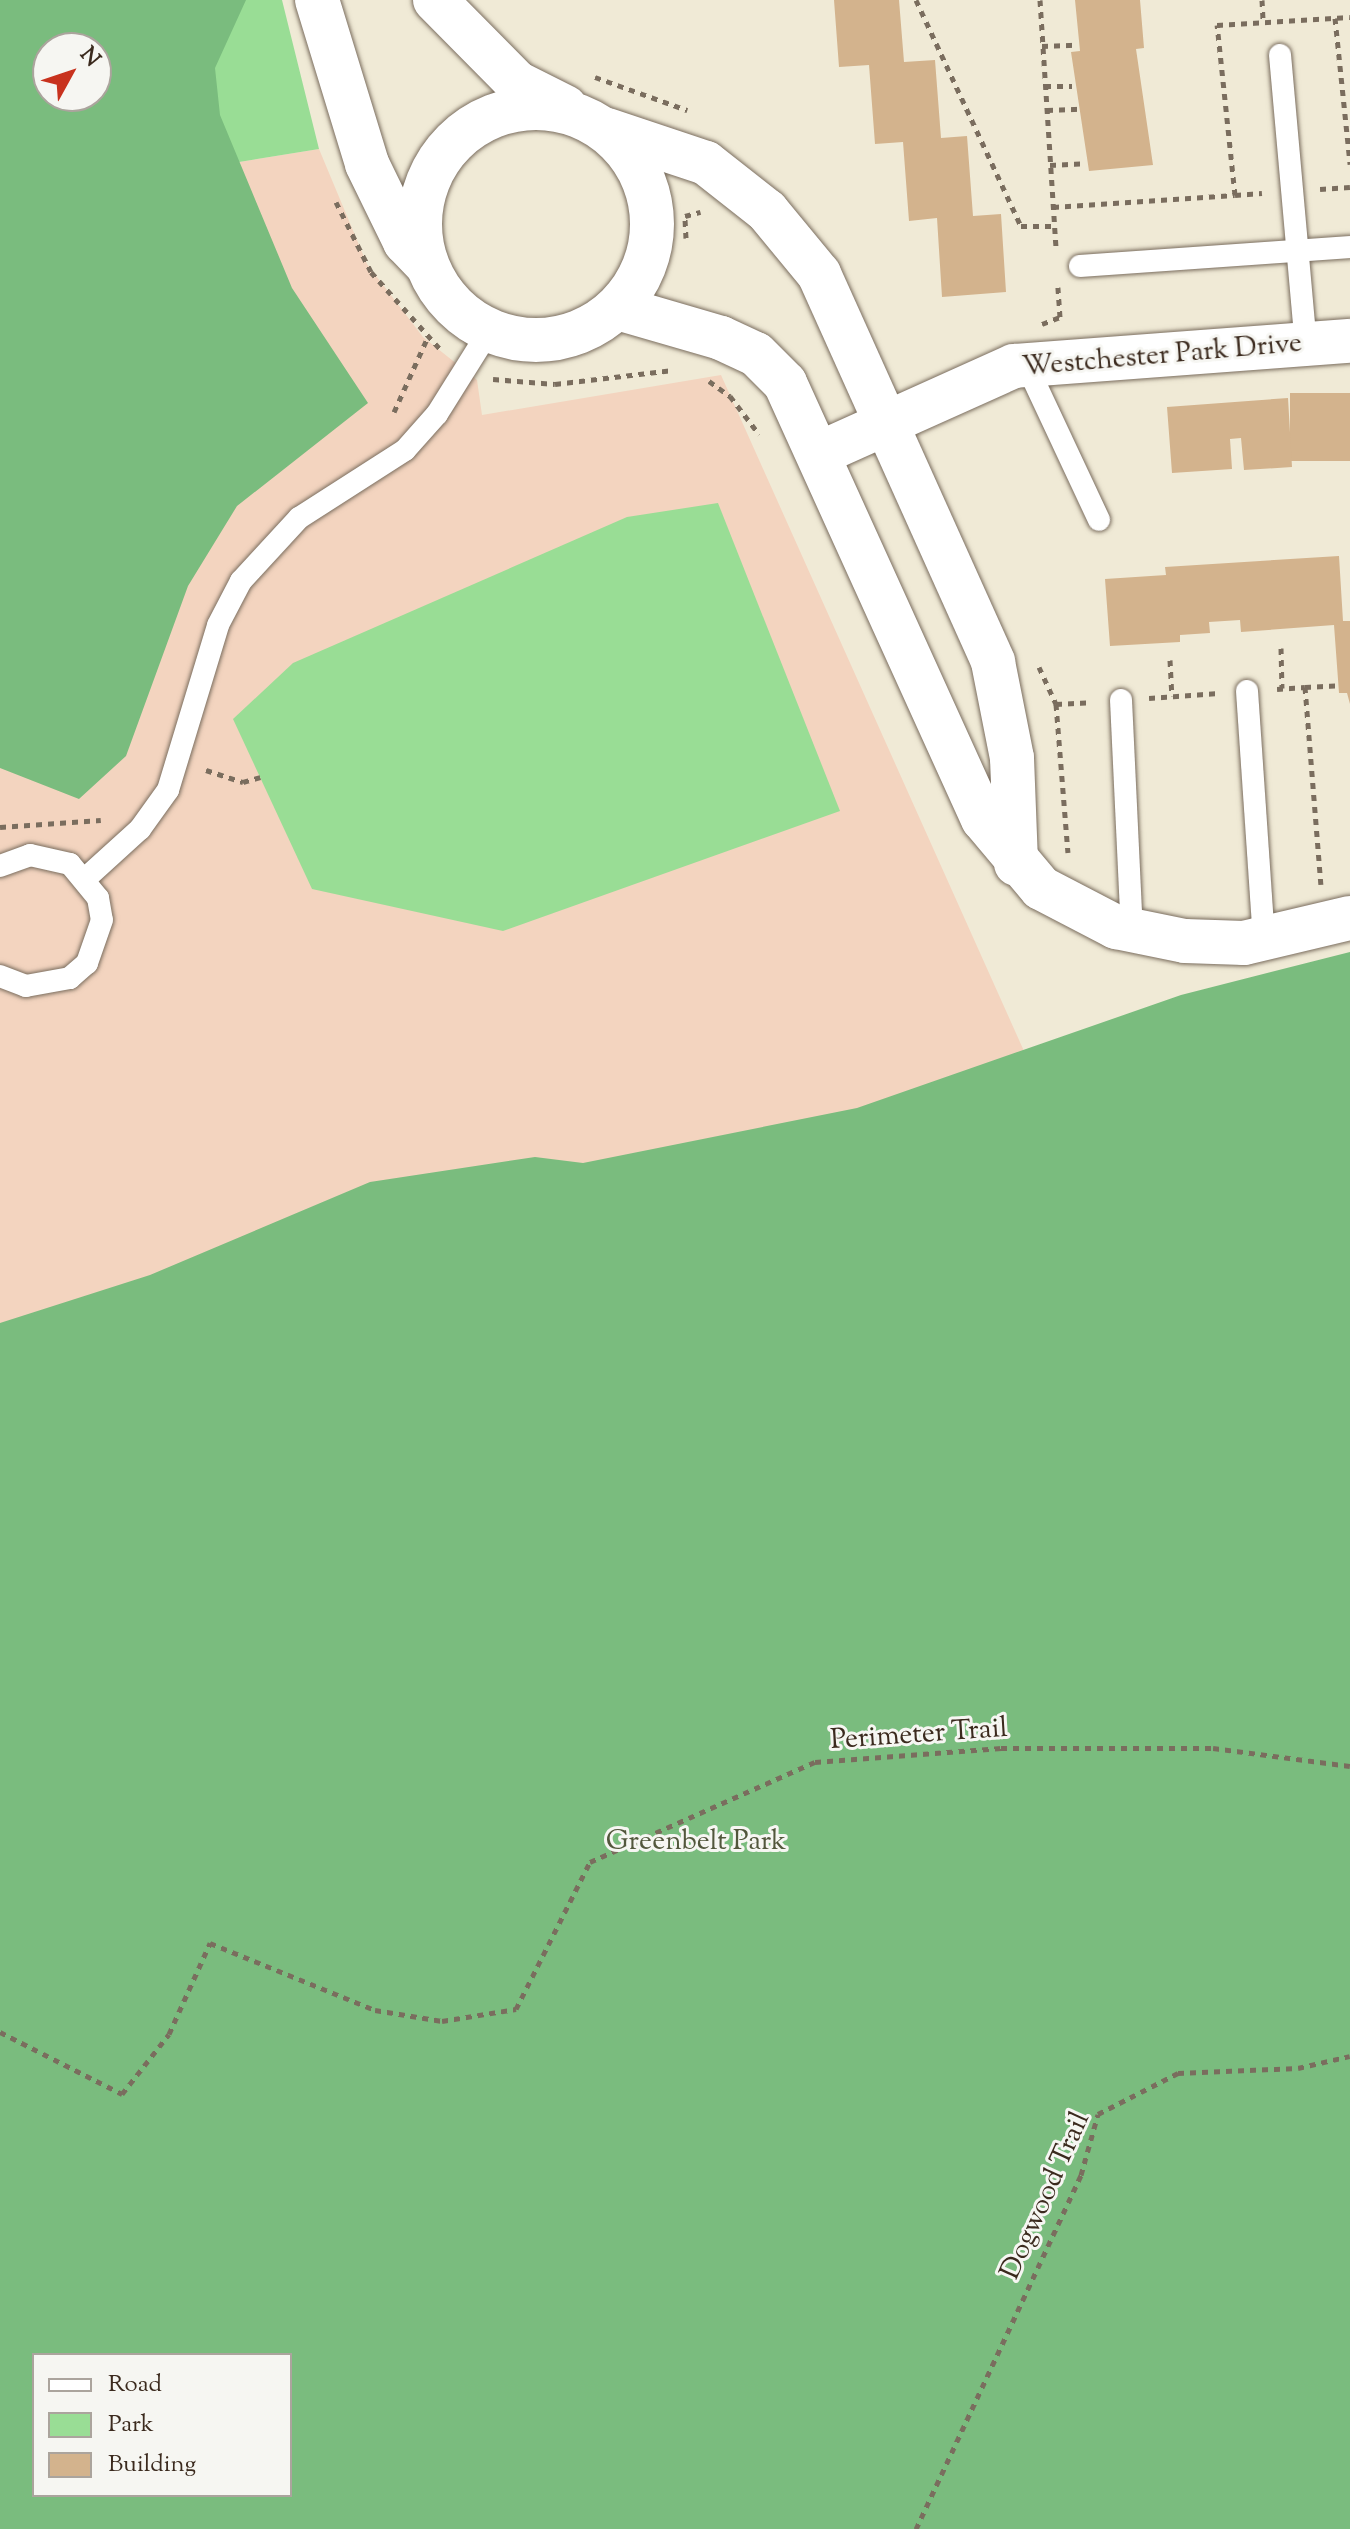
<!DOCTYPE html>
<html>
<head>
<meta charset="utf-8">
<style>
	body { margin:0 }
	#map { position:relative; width:1350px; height:2529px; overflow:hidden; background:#f0ead6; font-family:"Sorts Mill Goudy",serif }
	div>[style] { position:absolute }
	.built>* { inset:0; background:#f3d4bf }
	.green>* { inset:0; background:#99dd95 }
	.forest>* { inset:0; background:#7abc7e }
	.building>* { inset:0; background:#d3b38d; transform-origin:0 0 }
	.path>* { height:5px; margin-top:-2.5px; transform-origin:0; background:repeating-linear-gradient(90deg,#7a6d5e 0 6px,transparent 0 12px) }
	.roads { filter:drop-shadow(0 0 2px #7a6d5e) drop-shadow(0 0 2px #7a6d5e) }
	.lane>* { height:22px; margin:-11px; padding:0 11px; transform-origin:11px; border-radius:11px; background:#fff }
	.street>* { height:44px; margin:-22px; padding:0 22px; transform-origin:22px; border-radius:22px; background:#fff }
	.street>.ring { margin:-22px; padding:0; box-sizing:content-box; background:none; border:44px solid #fff; border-radius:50% }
	span { translate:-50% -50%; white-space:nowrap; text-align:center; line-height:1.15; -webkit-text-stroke:6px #f6f6f2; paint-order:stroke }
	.street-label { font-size:28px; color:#3b2a1e }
	.park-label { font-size:28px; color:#52573c }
	.legend { position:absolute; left:32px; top:2353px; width:260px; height:144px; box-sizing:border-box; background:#f6f6f2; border:2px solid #aba49d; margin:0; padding:10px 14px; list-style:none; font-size:24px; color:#3b2a1e }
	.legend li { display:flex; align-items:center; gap:16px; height:40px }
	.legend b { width:40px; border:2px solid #aba49d }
	.north { position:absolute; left:32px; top:32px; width:80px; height:80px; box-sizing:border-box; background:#f6f6f2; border:2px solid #aba49d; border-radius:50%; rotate:50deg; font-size:22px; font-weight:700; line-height:32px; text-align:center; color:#3b2a1e }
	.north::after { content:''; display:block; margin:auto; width:28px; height:36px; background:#c8321e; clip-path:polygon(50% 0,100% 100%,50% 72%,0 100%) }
</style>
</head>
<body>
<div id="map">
	<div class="built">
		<div style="clip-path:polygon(319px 149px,367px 264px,423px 337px,477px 380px,482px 415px,721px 375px,1028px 1060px,0 1365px,0 201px)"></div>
	</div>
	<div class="green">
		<div style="clip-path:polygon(evenodd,0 0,282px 0,319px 149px,0 201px,0 0,48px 48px,96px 48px,96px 96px,48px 96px,48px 48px)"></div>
		<div style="clip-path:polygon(718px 503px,840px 811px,503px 931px,312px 889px,233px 719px,293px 663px,627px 517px)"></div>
	</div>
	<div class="forest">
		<div style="clip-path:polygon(evenodd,0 0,246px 0,215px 68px,220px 115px,292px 288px,368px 403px,237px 506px,188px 586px,126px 756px,79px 799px,0 768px,0 0,48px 48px,96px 48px,96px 96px,48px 96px,48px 48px)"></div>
		<div style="clip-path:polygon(evenodd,1350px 952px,1350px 2529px,0 2529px,0 1323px,150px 1275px,370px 1182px,535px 1157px,583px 1163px,857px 1108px,1181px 995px,1350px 952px,34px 2355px,290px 2355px,290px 2495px,34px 2495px,34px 2355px)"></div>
	</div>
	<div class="building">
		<div style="clip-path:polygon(834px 0,899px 0,904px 62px,935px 60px,941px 138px,967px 136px,973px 216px,1001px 214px,1006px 292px,942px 297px,937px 218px,909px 221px,903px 142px,875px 144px,869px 65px,839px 67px)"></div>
		<div style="clip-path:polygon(1075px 0,1140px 0,1144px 48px,1136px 49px,1153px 165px,1089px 171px,1071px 52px,1080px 51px)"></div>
		<div style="left:1350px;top:393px;width:68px;height:60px;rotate:90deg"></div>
		<div style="clip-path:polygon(1288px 398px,1292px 467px,1244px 470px,1241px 438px,1230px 439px,1232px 469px,1172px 473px,1167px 407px)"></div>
		<div style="clip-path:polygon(1339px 556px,1343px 621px,1350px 621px,1350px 704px,1347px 693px,1339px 693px,1334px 625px,1241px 632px,1240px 620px,1209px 622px,1210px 633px,1180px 635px,1180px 642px,1110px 646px,1105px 579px,1166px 575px,1165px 567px)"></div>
	</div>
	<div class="path">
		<div style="left:916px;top:0;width:249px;rotate:65.1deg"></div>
		<div style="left:1021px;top:226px;width:33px"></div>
		<div style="left:1040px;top:0;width:251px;rotate:86.3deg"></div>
		<div style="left:1262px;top:0;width:22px;rotate:87deg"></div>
		<div style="left:1335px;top:18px;width:147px;rotate:84.1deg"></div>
		<div style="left:1042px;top:46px;width:34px;rotate:-2deg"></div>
		<div style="left:595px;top:77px;width:98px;rotate:19.7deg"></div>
		<div style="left:1045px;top:86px;width:27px"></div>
		<div style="left:1047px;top:110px;width:34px;rotate:-2deg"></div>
		<div style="left:1050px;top:165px;width:35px;rotate:-3deg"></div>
		<div style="left:1320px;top:189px;width:30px;rotate:-4deg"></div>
		<div style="left:1235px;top:195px;width:27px;rotate:-4deg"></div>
		<div style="left:336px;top:202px;width:78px;rotate:63.4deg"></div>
		<div style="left:371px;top:272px;width:106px;rotate:48.1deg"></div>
		<div style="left:1053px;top:207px;width:182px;rotate:-3.8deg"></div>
		<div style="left:1235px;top:195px;width:171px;rotate:-96deg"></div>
		<div style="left:1217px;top:25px;width:133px;rotate:-3.4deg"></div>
		<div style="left:686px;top:238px;width:22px;rotate:-93deg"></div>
		<div style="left:685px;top:216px;width:16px;rotate:-15deg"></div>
		<div style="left:1042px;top:324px;width:19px;rotate:-21deg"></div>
		<div style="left:1060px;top:317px;width:30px;rotate:-94deg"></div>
		<div style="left:493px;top:379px;width:62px;rotate:4.6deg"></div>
		<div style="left:555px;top:384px;width:119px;rotate:-6.8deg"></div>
		<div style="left:709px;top:381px;width:26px;rotate:36deg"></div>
		<div style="left:730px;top:396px;width:48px;rotate:52.7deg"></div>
		<div style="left:394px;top:412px;width:80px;rotate:-65.7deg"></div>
		<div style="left:1281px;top:648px;width:40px;rotate:88.6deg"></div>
		<div style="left:1170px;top:660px;width:36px;rotate:87deg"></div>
		<div style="left:1039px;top:667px;width:41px;rotate:65.3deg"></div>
		<div style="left:1056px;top:704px;width:149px;rotate:85.4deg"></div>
		<div style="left:1305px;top:687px;width:35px;rotate:-3deg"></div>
		<div style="left:1277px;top:689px;width:28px;rotate:-4deg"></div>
		<div style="left:1305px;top:687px;width:198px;rotate:85.4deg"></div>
		<div style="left:1149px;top:698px;width:70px;rotate:-4.1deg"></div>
		<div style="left:1056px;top:704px;width:35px;rotate:-3deg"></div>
		<div style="left:206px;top:770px;width:39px;rotate:18deg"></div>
		<div style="left:243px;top:782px;width:18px;rotate:-16deg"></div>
		<div style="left:0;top:827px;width:101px;rotate:-4deg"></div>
		<div style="left:0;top:2032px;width:137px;rotate:26.9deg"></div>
		<div style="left:122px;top:2094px;width:76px;rotate:-51.9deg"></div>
		<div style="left:169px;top:2034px;width:100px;rotate:-65.7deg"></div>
		<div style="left:210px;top:1943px;width:178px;rotate:22.1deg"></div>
		<div style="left:375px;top:2010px;width:68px;rotate:9.3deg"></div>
		<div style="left:442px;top:2021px;width:75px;rotate:-9.2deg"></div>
		<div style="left:516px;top:2009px;width:165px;rotate:-63.3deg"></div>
		<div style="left:590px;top:1862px;width:246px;rotate:-24deg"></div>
		<div style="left:815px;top:1762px;width:187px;rotate:-4.3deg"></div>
		<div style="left:1001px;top:1748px;width:212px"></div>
		<div style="left:1213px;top:1748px;width:138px;rotate:7.5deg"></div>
		<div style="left:916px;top:2529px;width:391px;rotate:-65deg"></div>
		<div style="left:1081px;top:2175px;width:63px;rotate:-74.4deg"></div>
		<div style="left:1098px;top:2114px;width:90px;rotate:-27.1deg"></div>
		<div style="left:1178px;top:2073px;width:120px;rotate:-2.4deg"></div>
		<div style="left:1298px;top:2068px;width:53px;rotate:-13deg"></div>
	</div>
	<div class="roads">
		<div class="lane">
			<div style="left:1280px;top:55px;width:290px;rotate:84.9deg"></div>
			<div style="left:1080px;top:266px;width:271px;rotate:-4deg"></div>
			<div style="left:1026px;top:364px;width:172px;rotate:64.9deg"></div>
			<div style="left:1247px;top:691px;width:250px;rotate:86.1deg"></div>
			<div style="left:1121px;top:700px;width:232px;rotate:87.3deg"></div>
			<div style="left:0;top:866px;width:32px;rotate:-20deg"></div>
			<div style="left:30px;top:855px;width:41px;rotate:12.7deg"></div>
			<div style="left:70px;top:864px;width:44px;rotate:50.5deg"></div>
			<div style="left:98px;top:898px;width:22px;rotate:80deg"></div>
			<div style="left:102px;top:920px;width:46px;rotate:109.2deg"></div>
			<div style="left:87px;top:963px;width:23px;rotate:139deg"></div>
			<div style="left:70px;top:978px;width:45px;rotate:169.7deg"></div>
			<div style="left:26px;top:986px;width:28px;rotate:-159deg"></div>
			<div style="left:86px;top:878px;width:73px;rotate:-42.2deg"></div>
			<div style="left:140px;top:829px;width:48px;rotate:-54.3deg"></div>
			<div style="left:168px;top:790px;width:172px;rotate:-73.1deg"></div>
			<div style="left:218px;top:625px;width:50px;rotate:-62.4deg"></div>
			<div style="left:241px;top:581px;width:86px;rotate:-47.4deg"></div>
			<div style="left:299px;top:518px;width:126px;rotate:-32.7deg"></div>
			<div style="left:405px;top:450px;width:48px;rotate:-48.4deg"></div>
			<div style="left:437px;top:414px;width:98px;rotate:-57.9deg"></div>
		</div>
		<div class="street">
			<div style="left:317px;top:0;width:171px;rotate:73deg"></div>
			<div style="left:367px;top:164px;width:87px;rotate:64deg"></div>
			<div style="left:405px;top:242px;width:29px;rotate:46deg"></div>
			<div style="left:435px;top:0;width:117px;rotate:45.3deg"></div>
			<div style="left:517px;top:83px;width:54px;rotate:26.6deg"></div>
			<div class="ring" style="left:420px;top:108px;width:188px;height:188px"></div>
			<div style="left:607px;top:130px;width:104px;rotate:18.4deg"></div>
			<div style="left:706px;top:163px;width:78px;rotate:38.2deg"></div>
			<div style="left:767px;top:211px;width:82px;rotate:50.5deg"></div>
			<div style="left:819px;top:274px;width:425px;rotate:65.8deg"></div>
			<div style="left:993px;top:662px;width:98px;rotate:78.8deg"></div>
			<div style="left:1012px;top:758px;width:106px;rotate:87.8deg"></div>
			<div style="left:618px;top:308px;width:107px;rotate:16.2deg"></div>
			<div style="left:721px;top:338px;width:38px;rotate:25deg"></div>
			<div style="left:756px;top:354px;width:41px;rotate:45deg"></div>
			<div style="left:785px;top:383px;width:479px;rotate:65.6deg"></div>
			<div style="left:983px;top:819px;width:90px;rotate:50deg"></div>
			<div style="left:1041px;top:888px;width:85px;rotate:27.5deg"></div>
			<div style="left:1116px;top:927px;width:70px;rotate:11.5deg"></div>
			<div style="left:1185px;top:941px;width:59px;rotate:1.9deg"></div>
			<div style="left:1244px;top:943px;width:109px;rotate:-13.3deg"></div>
			<div style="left:818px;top:454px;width:215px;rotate:-24.2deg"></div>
			<div style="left:1014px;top:366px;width:337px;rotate:-4.3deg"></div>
		</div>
	</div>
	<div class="street-label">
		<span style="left:1162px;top:356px;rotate:-5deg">Westchester Park Drive</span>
		<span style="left:919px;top:1735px;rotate:-4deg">Perimeter Trail</span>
		<span style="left:1046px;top:2196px;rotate:-66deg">Dogwood Trail</span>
	</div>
	<div class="park-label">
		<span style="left:696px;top:1842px">Greenbelt Park</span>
	</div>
	<ul class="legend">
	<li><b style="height:10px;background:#fff"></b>Road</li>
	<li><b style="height:22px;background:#99dd95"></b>Park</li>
	<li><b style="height:22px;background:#d3b38d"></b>Building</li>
	</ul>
	<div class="north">N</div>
</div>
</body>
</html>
